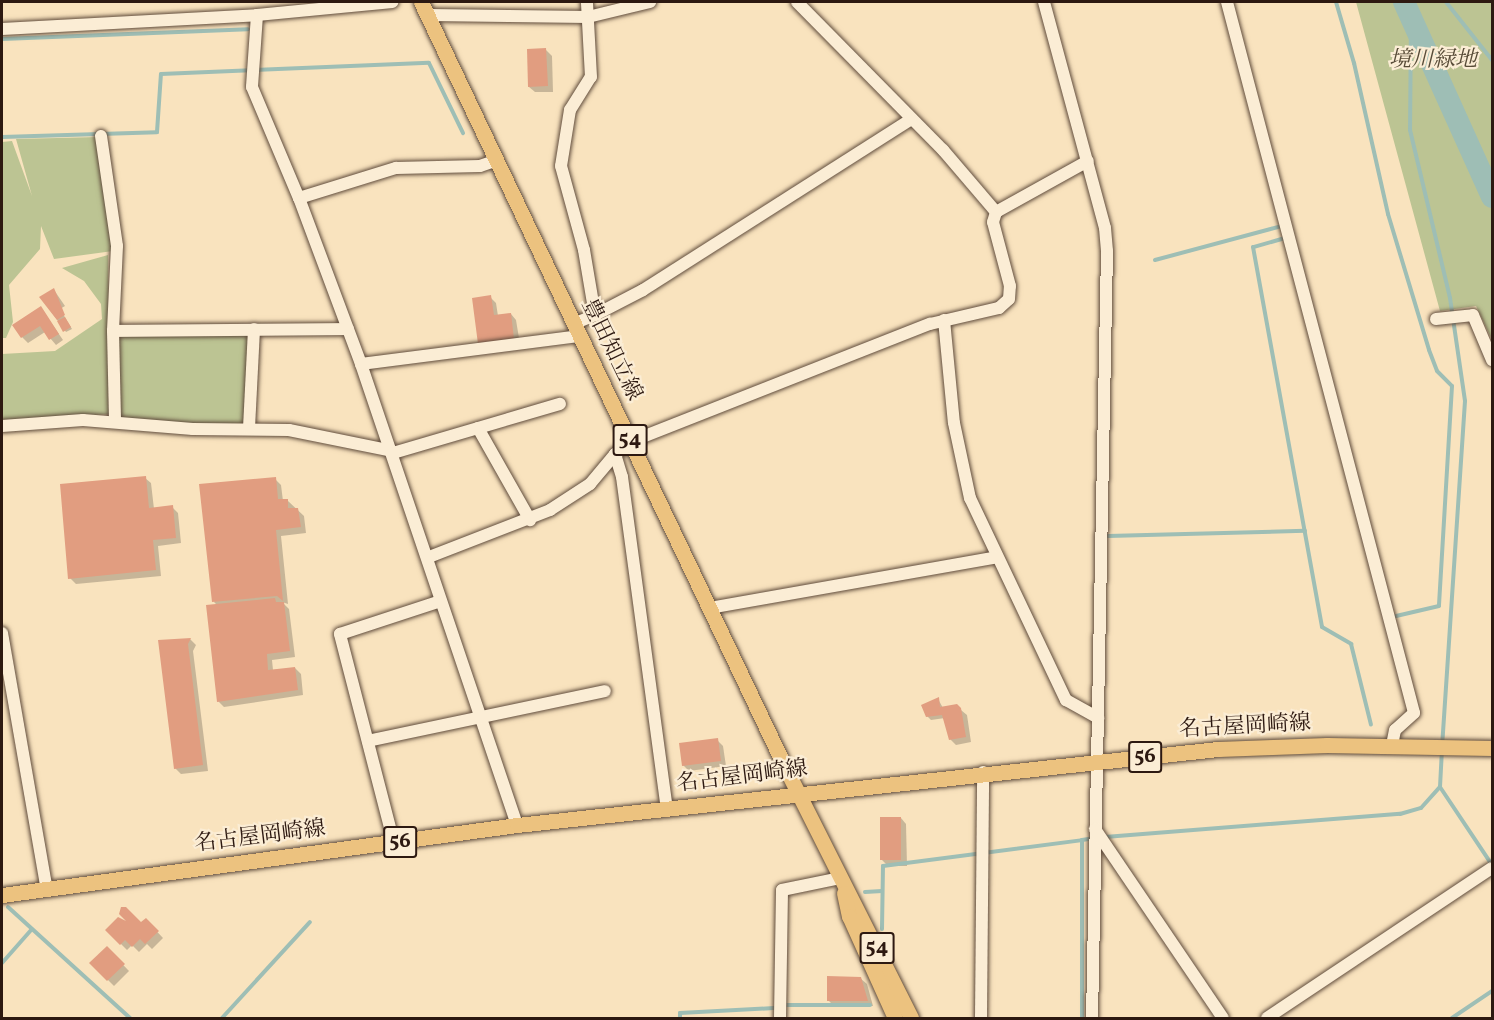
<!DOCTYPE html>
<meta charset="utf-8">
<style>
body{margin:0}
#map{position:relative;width:1494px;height:1020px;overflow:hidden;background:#f9e3be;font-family:Vollkorn,"Noto Serif JP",serif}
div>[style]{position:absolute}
.green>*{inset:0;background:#bcc493}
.shadow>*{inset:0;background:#0003}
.stream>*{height:4px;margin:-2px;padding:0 2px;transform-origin:2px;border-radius:2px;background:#9ebeb5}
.river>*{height:22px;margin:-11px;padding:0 11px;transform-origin:11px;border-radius:11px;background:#9ebeb5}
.building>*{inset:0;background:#e19d80}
.roads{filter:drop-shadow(0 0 2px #604c3c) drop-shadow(0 0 2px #604c3c)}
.minor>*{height:12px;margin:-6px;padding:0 6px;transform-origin:6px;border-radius:6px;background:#fbedd5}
.major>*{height:15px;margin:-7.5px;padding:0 7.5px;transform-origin:7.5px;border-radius:7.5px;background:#ecc27f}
span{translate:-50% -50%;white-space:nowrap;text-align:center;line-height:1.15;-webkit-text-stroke:4.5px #fbedd5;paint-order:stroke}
.shield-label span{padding:2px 4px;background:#fbedd5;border:2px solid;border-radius:4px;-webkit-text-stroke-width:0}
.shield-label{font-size:21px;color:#2d1911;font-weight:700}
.park-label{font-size:22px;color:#584c38;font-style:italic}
.street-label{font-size:22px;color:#2d1911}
.frame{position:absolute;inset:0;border:3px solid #2d1911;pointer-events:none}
</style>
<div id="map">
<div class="green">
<div style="clip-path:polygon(1356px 2px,1492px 2px,1492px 340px,1476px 306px,1440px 311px)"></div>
<div style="clip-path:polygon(99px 137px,113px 251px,54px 259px,41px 226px,40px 249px,9px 285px,13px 322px,6px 338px,2px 338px,2px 142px,12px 141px,32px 196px,16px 139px)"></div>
<div style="clip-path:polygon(108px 255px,111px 414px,2px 420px,2px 354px,55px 351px,102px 319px,101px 304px,84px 281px,62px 268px)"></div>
<div style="clip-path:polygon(251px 331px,247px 426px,119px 420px,119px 334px)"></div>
</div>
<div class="shadow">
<div style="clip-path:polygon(546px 50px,552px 56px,553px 92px,535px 92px,529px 87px)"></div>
<div style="clip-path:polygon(54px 290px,65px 306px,60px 309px,72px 329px,66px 332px,41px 298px)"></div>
<div style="clip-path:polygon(490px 297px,496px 303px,498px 316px,511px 314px,516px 320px,520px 344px,480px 343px)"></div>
<div style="clip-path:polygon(41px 308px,63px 340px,56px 345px,45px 332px,28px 343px,22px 337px)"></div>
<div style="clip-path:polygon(145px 478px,151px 483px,154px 509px,172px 507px,178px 513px,181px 543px,158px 546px,161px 576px,76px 584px,70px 578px)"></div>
<div style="clip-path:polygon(275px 479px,281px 485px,283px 501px,288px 501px,304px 516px,306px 533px,281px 536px,288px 604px,282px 602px,289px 609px,295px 657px,272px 660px,273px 670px,295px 668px,301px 674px,303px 695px,224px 707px,218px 701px,217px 605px,214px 602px)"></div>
<div style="clip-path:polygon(190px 639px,196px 645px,193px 651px,208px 771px,181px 774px,175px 768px,160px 642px)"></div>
<div style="clip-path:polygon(938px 699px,943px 708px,956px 706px,967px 715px,971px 742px,956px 745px,950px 739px,945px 718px,931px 720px,927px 716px)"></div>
<div style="clip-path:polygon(717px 740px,723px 746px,726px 766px,689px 771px,683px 765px)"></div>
<div style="clip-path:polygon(901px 818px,906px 824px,907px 866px,888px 866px,882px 860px)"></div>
<div style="clip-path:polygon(146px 920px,163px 938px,152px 949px,147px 944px,139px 952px,132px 945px,127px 950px,107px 930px,142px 924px)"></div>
<div style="clip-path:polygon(107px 948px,129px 971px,114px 986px,91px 963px)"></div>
<div style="clip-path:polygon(860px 978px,867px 984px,873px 1006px,834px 1006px,828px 1000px)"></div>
</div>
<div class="stream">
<div style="left:1336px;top:2px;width:64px;rotate:73.6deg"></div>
<div style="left:1354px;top:63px;width:155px;rotate:77.3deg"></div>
<div style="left:1388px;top:214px;width:142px;rotate:73.2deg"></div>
<div style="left:1429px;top:350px;width:22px;rotate:69deg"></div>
<div style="left:1437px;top:371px;width:21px;rotate:45deg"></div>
<div style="left:1452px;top:386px;width:220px;rotate:93.4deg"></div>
<div style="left:1439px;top:606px;width:44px;rotate:166.9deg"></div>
<div style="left:1446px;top:2px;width:74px;rotate:51.6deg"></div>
<div style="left:1411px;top:20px;width:110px;rotate:90.5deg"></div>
<div style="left:1410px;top:130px;width:173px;rotate:76.6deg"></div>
<div style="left:1450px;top:298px;width:104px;rotate:81.7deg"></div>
<div style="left:1465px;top:401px;width:344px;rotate:93.8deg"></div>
<div style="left:2px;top:39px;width:246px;rotate:-2.3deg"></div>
<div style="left:2px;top:137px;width:155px;rotate:-1.8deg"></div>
<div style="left:157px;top:132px;width:58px;rotate:-86.1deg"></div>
<div style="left:161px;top:74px;width:268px;rotate:-2.4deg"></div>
<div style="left:429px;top:63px;width:78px;rotate:64.1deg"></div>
<div style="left:1285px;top:238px;width:33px;rotate:164deg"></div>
<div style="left:1253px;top:247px;width:386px;rotate:79.7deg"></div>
<div style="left:1322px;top:627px;width:34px;rotate:30deg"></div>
<div style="left:1351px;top:644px;width:83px;rotate:76.1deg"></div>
<div style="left:1155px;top:260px;width:131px;rotate:-15deg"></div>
<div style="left:1108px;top:536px;width:197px;rotate:-1.5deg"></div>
<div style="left:1440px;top:787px;width:94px;rotate:56.3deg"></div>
<div style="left:1105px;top:837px;width:296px;rotate:-4.5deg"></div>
<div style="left:1400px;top:814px;width:22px;rotate:-16deg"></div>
<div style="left:1421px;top:808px;width:28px;rotate:-48deg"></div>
<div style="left:1440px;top:787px;width:36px;rotate:-87deg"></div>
<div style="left:865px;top:892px;width:17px;rotate:-3deg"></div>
<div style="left:8px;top:907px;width:165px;rotate:42.3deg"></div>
<div style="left:882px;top:929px;width:63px;rotate:-89.1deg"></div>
<div style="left:883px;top:866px;width:201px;rotate:-7.4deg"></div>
<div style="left:2px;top:963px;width:45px;rotate:-48.6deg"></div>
<div style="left:786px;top:1005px;width:84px"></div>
<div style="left:222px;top:1018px;width:130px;rotate:-47.5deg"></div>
<div style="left:680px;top:1018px;width:5px;rotate:-90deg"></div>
<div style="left:680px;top:1013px;width:94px;rotate:-3deg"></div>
<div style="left:1082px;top:1018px;width:178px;rotate:-90deg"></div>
<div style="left:1082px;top:840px;width:13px;rotate:-9deg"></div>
<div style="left:1452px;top:1018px;width:48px;rotate:-34deg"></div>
</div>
<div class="river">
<div style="left:1404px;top:2px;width:214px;rotate:65.7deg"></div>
</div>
<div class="building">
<div style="clip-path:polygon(546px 48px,548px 86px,528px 87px,527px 49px)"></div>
<div style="clip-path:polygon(54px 288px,65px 315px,57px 320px,39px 297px)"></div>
<div style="clip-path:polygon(491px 295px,494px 315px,511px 313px,514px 339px,478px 344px,472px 298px)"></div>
<div style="clip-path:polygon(41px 306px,59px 334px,49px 340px,40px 326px,21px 338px,12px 325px)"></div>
<div style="clip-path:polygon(65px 317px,71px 327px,63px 332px,57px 321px)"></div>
<div style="clip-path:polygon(146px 476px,149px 508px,173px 505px,176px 538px,153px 540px,156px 570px,68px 579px,60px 484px)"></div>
<div style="clip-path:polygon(276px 477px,278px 499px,288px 499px,288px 508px,298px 508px,301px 527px,276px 530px,283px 601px,277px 596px,212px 602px,199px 484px)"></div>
<div style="clip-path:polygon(275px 598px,276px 602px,284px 602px,290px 651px,267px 654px,268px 670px,295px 667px,298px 690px,217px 702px,206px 605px)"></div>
<div style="clip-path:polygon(191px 638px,188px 644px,203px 765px,174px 769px,158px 640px)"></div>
<div style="clip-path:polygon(939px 697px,940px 707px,957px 704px,961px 708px,966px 737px,949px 740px,942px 715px,926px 717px,921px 705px)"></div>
<div style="clip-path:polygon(718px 738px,721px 761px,682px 766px,679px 743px)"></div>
<div style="clip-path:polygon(880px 817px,901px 817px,901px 860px,880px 860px)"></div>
<div style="clip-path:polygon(121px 907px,126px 907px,141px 922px,146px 918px,159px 931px,145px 944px,140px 939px,132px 947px,125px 940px,120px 945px,105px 930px,118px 917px,126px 921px,119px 914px)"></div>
<div style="clip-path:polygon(107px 946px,125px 964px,107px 981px,89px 963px)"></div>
<div style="clip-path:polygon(827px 976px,861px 977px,868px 1001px,827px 1001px)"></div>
</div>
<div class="roads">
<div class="minor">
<div style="left:797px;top:2px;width:208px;rotate:45.4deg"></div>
<div style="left:943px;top:150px;width:82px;rotate:49.5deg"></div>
<div style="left:1044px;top:2px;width:234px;rotate:74.9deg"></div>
<div style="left:1105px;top:228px;width:23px;rotate:85deg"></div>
<div style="left:1107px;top:251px;width:767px;rotate:91.12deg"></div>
<div style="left:1227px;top:2px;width:735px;rotate:75.26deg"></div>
<div style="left:1414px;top:713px;width:25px;rotate:138deg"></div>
<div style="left:1395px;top:730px;width:16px;rotate:101deg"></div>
<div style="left:257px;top:15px;width:72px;rotate:94deg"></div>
<div style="left:252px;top:87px;width:121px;rotate:67.1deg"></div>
<div style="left:299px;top:198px;width:177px;rotate:69.5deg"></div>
<div style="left:361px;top:364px;width:487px;rotate:71.3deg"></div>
<div style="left:429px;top:15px;width:159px;rotate:0.7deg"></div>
<div style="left:588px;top:17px;width:64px;rotate:-13.6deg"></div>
<div style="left:2px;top:29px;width:255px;rotate:-3.1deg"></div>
<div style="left:257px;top:15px;width:136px;rotate:-5.5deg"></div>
<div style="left:101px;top:136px;width:111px;rotate:81.7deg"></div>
<div style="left:117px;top:246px;width:85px;rotate:92.7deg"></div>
<div style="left:113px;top:331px;width:235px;rotate:-0.5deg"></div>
<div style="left:299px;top:198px;width:102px;rotate:-17.2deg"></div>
<div style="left:396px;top:168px;width:84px;rotate:-1.4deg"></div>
<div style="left:480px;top:166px;width:18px;rotate:-19deg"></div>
<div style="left:996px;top:212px;width:105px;rotate:-29deg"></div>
<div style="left:595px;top:315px;width:54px;rotate:-27.5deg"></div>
<div style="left:643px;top:290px;width:317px;rotate:-32.5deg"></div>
<div style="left:1436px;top:319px;width:37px;rotate:-6deg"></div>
<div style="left:1473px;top:315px;width:49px;rotate:67.1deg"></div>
<div style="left:944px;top:320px;width:103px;rotate:84.5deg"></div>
<div style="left:954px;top:423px;width:77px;rotate:78deg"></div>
<div style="left:970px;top:498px;width:224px;rotate:64.6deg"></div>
<div style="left:1066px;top:700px;width:37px;rotate:29deg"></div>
<div style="left:573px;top:324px;width:24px;rotate:-22deg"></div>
<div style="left:595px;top:315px;width:66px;rotate:-99.6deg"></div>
<div style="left:584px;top:250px;width:87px;rotate:-105.3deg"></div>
<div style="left:561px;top:166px;width:57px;rotate:-80.9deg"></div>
<div style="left:570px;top:110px;width:39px;rotate:-58deg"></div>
<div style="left:591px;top:77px;width:75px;rotate:-93.1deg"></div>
<div style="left:113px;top:331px;width:91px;rotate:88.7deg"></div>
<div style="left:361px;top:364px;width:221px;rotate:-7.3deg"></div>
<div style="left:2px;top:426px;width:81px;rotate:-4.2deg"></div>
<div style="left:83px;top:420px;width:110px;rotate:4.7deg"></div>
<div style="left:193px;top:429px;width:96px;rotate:0.6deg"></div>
<div style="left:289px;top:430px;width:105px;rotate:11.5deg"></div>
<div style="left:249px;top:428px;width:99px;rotate:-87.1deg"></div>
<div style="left:478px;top:428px;width:106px;rotate:60.5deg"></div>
<div style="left:393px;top:453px;width:174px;rotate:-16.4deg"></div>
<div style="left:615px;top:454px;width:24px;rotate:73deg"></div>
<div style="left:622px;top:477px;width:336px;rotate:82.3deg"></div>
<div style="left:429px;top:557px;width:130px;rotate:-21.2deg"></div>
<div style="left:550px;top:510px;width:48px;rotate:-33deg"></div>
<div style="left:590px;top:484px;width:39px;rotate:-50deg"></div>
<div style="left:615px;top:454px;width:30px;rotate:-33deg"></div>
<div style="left:640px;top:438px;width:312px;rotate:-21.5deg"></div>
<div style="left:930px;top:324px;width:71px;rotate:-13.1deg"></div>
<div style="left:999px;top:308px;width:13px;rotate:-42deg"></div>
<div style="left:1009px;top:299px;width:13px;rotate:-86deg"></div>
<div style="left:1010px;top:286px;width:66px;rotate:-104.9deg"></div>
<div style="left:993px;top:222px;width:10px;rotate:-73deg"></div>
<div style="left:709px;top:608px;width:292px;rotate:-10deg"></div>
<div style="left:2px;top:633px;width:257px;rotate:80.1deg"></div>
<div style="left:368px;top:741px;width:242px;rotate:-11.9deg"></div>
<div style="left:1095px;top:829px;width:228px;rotate:55.9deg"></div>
<div style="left:394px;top:843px;width:216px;rotate:-104.5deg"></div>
<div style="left:340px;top:634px;width:106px;rotate:-18.1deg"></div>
<div style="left:780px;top:1018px;width:128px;rotate:-89.1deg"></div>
<div style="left:782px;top:890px;width:59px;rotate:-11.7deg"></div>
<div style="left:981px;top:1018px;width:246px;rotate:-89.5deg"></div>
<div style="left:1267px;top:1018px;width:270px;rotate:-33.7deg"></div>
</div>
<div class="major">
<div style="left:421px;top:2px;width:845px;rotate:64.56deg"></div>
<div style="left:784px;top:765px;width:283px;rotate:63.3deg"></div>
<div style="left:844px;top:893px;width:24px;rotate:78deg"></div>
<div style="left:849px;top:916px;width:112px;rotate:65.7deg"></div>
<div style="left:2px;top:895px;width:520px;rotate:-7.74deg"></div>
<div style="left:517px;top:825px;width:705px;rotate:-6.19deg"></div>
<div style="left:1218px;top:749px;width:109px;rotate:-2.1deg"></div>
<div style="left:1327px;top:745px;width:165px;rotate:1deg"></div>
</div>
</div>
<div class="shield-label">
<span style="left:630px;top:440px">54</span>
<span style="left:1145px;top:757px">56</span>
<span style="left:400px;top:842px">56</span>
<span style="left:877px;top:948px">54</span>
</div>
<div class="park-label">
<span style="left:1433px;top:61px">境川緑地</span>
</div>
<div class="street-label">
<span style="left:611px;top:350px;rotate:64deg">豊田知立線</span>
<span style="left:1245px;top:727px;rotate:-3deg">名古屋岡崎線</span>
<span style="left:742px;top:777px;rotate:-7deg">名古屋岡崎線</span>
<span style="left:260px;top:837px;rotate:-7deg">名古屋岡崎線</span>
</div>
<div class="frame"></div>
</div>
